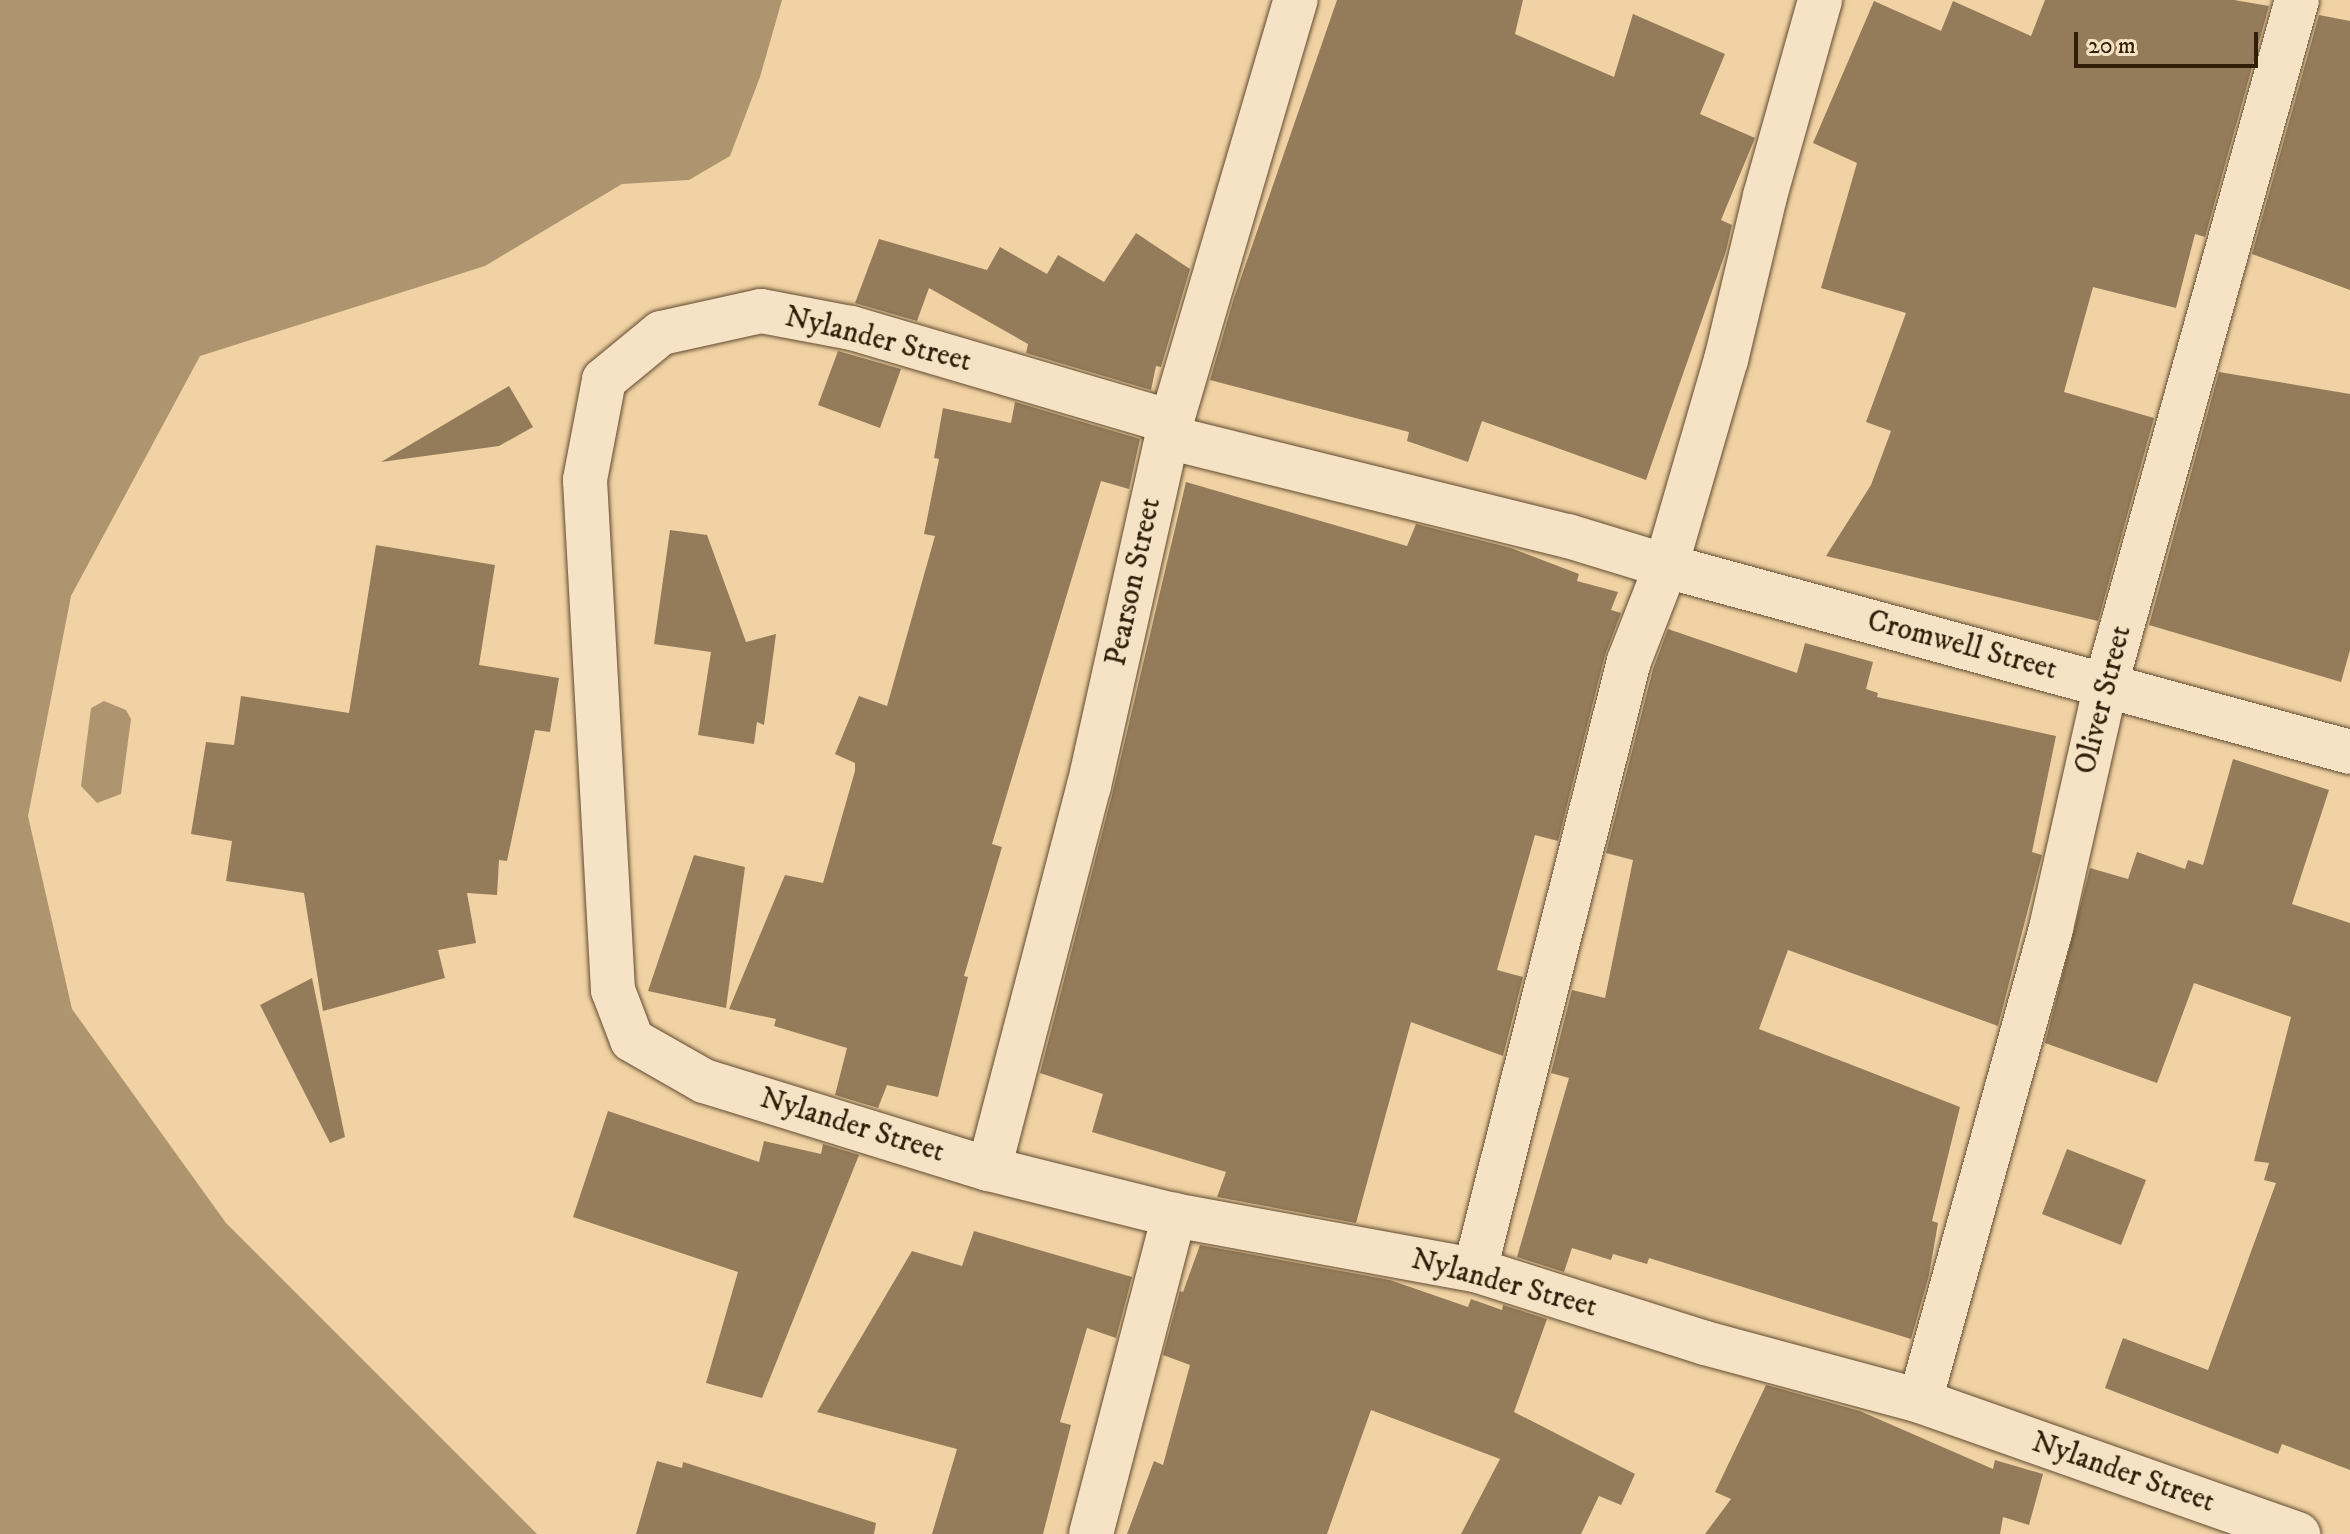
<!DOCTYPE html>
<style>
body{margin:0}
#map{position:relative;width:2350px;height:1534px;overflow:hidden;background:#f1d2a4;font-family:"IM FELL DW Pica",serif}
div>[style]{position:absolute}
.water>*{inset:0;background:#af956f}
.building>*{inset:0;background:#947c5a}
.roads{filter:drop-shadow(0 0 2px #604b30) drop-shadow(0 0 2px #604b30)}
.minor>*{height:44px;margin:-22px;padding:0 22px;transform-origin:22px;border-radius:22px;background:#f6e2c4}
span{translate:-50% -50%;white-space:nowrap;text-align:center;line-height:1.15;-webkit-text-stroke:6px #f6e2c4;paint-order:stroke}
.street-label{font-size:30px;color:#301e09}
.scale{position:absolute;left:2074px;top:32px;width:184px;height:36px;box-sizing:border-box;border:4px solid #301e09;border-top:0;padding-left:10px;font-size:24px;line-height:28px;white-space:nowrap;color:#301e09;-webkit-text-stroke:6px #f6e2c4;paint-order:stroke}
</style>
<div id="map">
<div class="water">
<div style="clip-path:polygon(0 0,782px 0,760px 77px,730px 156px,689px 180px,622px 184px,485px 266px,200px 356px,71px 596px,28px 816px,72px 1009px,226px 1223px,537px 1534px,0 1534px)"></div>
<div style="clip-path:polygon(104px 701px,126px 710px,131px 719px,121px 794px,97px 803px,81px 786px,91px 708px)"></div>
</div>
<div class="building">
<div style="clip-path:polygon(1337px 0,1523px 0,1515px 34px,1614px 77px,1633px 14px,1725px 54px,1700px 114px,1755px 138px,1721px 220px,1732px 225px,1726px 251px,1646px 480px,1482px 421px,1468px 462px,1407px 441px,1409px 432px,1210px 380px,1234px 298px)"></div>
<div style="clip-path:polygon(2045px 0,2234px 0,2269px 6px,2205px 237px,2195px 234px,2176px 308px,2093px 287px,2064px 392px,2154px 418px,2098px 621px,1826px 556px,1871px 485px,1891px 431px,1866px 422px,1906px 313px,1821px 288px,1857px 163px,1813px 143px,1874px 1px,1941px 31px,1953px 1px,2031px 36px)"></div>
<div style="clip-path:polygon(2319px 15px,2350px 21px,2350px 290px,2252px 254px)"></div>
<div style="clip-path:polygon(1136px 233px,1190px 269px,1161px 367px,1156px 366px,1151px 390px,1026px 353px,1028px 344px,929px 288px,917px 321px,855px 303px,879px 239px,987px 270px,1000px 247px,1047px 274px,1058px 255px,1104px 282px)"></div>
<div style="clip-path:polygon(838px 351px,901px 369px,880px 428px,818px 405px)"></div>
<div style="clip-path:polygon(2219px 372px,2350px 394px,2350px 650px,2341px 682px,2149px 625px)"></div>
<div style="clip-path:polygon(509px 386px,533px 427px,499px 446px,381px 462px)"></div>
<div style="clip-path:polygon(1015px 402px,1140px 439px,1129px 489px,1101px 481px,992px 844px,1002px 847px,964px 976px,968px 977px,938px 1097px,887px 1085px,878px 1108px,835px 1095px,847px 1048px,774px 1026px,776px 1019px,729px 1009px,785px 875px,823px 883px,855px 771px,855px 763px,835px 754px,859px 696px,887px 706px,935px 536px,924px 534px,939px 459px,934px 458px,943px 408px,1011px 423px)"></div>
<div style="clip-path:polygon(1186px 482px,1407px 546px,1416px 524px,1511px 548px,1579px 574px,1577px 581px,1618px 592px,1611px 610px,1621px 613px,1605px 655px,1558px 841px,1535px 835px,1497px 970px,1523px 977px,1503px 1056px,1411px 1022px,1356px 1223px,1217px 1197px,1226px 1172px,1092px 1132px,1103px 1094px,1040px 1073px,1113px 791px)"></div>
<div style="clip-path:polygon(670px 530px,707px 535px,746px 642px,776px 634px,764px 725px,757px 722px,754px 744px,698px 735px,711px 652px,654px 644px)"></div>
<div style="clip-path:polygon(376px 545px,495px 565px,479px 665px,559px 678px,550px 732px,535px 730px,507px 861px,499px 860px,497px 895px,467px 893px,476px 943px,438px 950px,445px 978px,323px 1011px,304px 893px,226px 881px,232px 841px,191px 834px,206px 742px,234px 745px,241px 696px,349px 713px)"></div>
<div style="clip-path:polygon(1668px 629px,1797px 673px,1805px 643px,1873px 662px,1866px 689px,1878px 693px,1877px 697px,2056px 736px,2032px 852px,2042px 855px,1998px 1026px,1788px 950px,1759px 1029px,1960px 1107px,1932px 1221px,1938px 1223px,1929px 1275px,1911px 1339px,1649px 1258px,1647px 1264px,1613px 1254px,1611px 1260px,1572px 1248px,1564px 1272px,1517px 1257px,1569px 1078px,1551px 1073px,1572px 990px,1605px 998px,1633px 860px,1606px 853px,1653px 669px)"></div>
<div style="clip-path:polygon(2233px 759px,2329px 790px,2292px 904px,2350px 923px,2350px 1470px,2282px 1444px,2278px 1454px,2105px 1388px,2123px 1338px,2208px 1370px,2276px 1183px,2264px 1180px,2269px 1163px,2254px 1161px,2291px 1017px,2194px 983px,2157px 1083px,2045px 1043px,2090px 868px,2128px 879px,2137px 852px,2185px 869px,2188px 860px,2203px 865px)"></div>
<div style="clip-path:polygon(694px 855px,745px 867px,726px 1008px,648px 991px)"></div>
<div style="clip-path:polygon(312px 978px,345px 1137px,330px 1143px,260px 1005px)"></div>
<div style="clip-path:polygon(608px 1111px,759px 1162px,764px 1141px,821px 1154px,823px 1144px,859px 1155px,762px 1398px,706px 1383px,738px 1272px,573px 1217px)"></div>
<div style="clip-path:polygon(2067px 1149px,2146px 1180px,2121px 1245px,2042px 1214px)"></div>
<div style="clip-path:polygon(974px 1231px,1132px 1277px,1116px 1338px,1087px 1328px,1060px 1422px,1071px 1425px,1043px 1534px,932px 1534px,957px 1449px,817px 1412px,912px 1251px,962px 1266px)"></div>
<div style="clip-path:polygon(1200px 1245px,1390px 1280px,1468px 1307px,1471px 1299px,1502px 1310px,1503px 1305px,1547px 1319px,1514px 1412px,1635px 1474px,1621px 1505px,1599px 1496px,1581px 1534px,1461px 1534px,1500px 1459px,1371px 1410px,1327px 1534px,1127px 1534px,1154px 1461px,1163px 1465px,1190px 1365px,1163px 1355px,1180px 1291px,1183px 1292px)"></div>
<div style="clip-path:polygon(1766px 1385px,1860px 1411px,1993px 1469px,1995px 1460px,2043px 1474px,2029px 1525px,2003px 1517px,2000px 1534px,1705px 1534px,1731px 1499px,1715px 1492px)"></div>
<div style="clip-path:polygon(657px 1461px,682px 1468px,683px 1462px,876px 1523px,874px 1534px,636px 1534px)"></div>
</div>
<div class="roads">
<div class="minor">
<div style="left:1171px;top:422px;width:334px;rotate:-163.6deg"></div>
<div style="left:851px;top:328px;width:92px;rotate:-169.3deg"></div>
<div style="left:761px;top:311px;width:102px;rotate:167.6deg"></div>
<div style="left:661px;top:333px;width:74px;rotate:140.5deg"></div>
<div style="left:604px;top:380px;width:102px;rotate:100.8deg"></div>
<div style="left:585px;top:480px;width:511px;rotate:86.86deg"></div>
<div style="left:613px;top:990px;width:53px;rotate:69.2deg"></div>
<div style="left:632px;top:1040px;width:83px;rotate:29.7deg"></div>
<div style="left:704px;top:1081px;width:298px;rotate:17.2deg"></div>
<div style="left:989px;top:1169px;width:191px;rotate:14deg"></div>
<div style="left:1174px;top:1215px;width:306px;rotate:10.4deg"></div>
<div style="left:1475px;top:1270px;width:241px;rotate:17.6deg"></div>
<div style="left:1705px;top:1343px;width:223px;rotate:15.1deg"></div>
<div style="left:1920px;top:1401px;width:401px;rotate:19.4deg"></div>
<div style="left:1167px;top:437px;width:413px;rotate:13.9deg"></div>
<div style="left:1568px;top:536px;width:102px;rotate:17deg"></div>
<div style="left:1666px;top:566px;width:709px;rotate:15.21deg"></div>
<div style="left:989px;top:1169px;width:396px;rotate:-75.4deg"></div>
<div style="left:1089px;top:786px;width:358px;rotate:-77.4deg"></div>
<div style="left:1167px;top:437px;width:456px;rotate:-73.6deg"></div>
<div style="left:1475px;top:1270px;width:628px;rotate:-75.81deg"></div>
<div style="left:1629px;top:661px;width:102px;rotate:-68.7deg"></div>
<div style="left:1666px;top:566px;width:215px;rotate:-73.8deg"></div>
<div style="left:1726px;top:360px;width:169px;rotate:-76.6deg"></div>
<div style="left:1765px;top:196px;width:204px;rotate:-74.3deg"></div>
<div style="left:1920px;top:1401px;width:491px;rotate:-74.5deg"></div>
<div style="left:2051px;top:928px;width:250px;rotate:-77.3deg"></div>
<div style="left:2106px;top:684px;width:710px;rotate:-74.4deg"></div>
<div style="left:1091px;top:1534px;width:330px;rotate:-75.4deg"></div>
</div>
</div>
<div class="street-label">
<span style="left:878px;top:340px;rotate:14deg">Nylander Street</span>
<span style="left:1134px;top:582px;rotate:-78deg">Pearson Street</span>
<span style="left:1962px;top:646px;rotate:15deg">Cromwell Street</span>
<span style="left:2104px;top:700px;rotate:-76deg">Oliver Street</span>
<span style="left:852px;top:1126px;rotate:17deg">Nylander Street</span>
<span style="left:1504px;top:1284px;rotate:15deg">Nylander Street</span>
<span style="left:2123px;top:1473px;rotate:19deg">Nylander Street</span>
</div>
<div class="scale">20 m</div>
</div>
